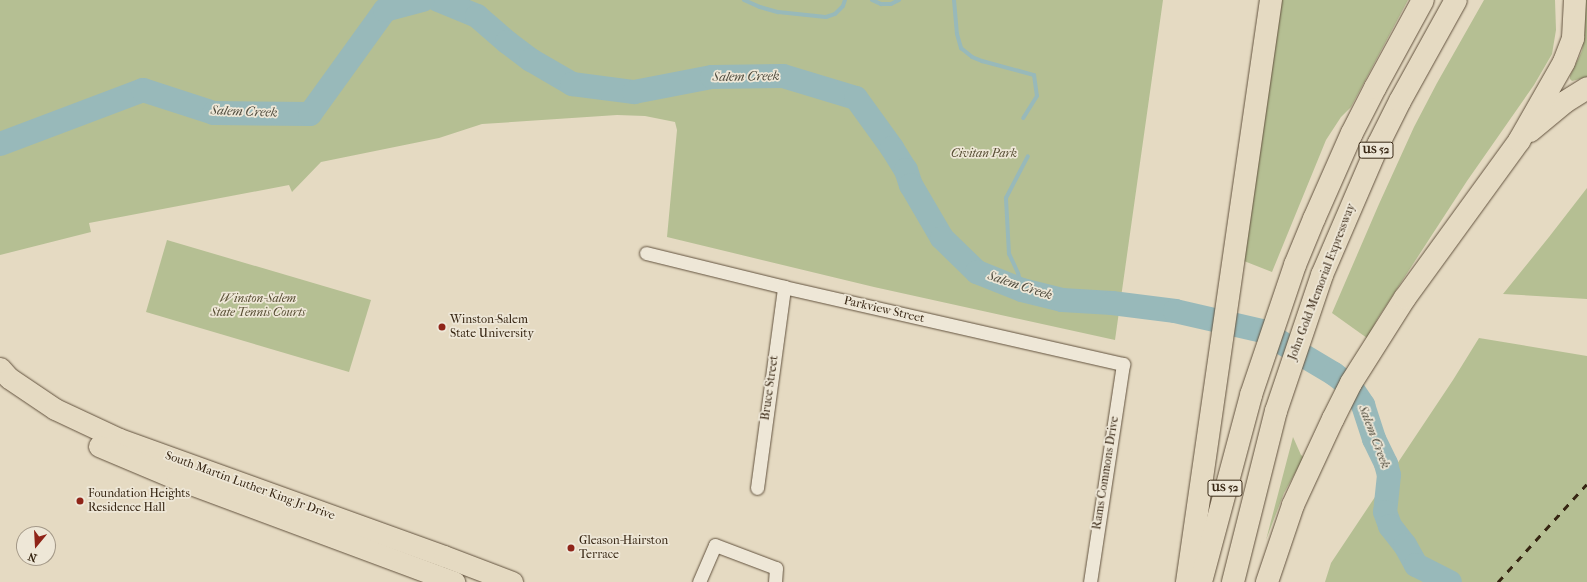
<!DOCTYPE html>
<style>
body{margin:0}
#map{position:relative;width:1587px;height:582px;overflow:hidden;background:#e5dac2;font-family:"IM FELL French Canon",serif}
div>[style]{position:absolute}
.green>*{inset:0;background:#b5bf93}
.stream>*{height:4px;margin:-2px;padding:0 2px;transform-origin:2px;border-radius:2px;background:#98b9ba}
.river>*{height:24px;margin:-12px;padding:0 12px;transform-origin:12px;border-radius:12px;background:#98b9ba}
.roads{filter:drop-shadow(0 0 1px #62523e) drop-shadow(0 0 1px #62523e)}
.minor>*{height:13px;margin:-6.5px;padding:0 6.5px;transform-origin:6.5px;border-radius:6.5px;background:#eee7d7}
.primary>*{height:21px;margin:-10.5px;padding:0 10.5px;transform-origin:10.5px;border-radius:10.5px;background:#e5dac2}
.motorway>*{height:22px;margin:-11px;padding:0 11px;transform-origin:11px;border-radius:11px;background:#e5dac2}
.rail>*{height:3px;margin-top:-1.5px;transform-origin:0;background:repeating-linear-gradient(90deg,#362512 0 7px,transparent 0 14px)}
.dots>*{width:11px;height:11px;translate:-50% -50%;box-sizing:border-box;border:2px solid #eee7d7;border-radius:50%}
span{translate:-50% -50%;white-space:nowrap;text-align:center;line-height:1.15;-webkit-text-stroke:3.5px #eee7d7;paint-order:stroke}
.shield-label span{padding:1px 3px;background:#eee7d7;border:1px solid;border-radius:3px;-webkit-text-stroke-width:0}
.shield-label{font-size:11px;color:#362512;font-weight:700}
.park-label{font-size:12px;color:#564c32;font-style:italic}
.street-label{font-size:12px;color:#362512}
.poi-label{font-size:12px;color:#362512}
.left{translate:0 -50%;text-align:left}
.water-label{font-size:13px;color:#4e4a3c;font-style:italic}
.north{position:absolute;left:16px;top:526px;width:40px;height:40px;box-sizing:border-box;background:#eee7d7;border:1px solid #a49988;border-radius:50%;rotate:198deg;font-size:11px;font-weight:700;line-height:16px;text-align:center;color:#362512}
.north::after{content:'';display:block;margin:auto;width:14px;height:18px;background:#8f2418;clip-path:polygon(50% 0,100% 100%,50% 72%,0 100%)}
</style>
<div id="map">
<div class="green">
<div style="clip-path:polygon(0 0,1163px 0,1115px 340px,874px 287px,667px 237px,677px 130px,675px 122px,645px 116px,617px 115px,482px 124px,439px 138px,321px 162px,292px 192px,289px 185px,89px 223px,91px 232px,0 255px)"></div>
<div style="clip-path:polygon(1282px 0,1408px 0,1351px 107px,1341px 117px,1326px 140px,1272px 272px,1244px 261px)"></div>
<div style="clip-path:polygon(1484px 0,1555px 0,1556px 30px,1552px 54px,1534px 85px,1467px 181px,1378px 318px,1367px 338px,1332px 313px,1379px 204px,1414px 127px,1437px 83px)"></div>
<div style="clip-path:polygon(1585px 0,1587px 0,1587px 77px,1572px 81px,1570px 79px,1570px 76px,1582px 51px,1584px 37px)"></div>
<div style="clip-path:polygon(1587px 188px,1587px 299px,1503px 294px,1549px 237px)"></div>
<div style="clip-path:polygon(167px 240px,371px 300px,349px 372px,146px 312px)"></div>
<div style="clip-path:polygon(1479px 338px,1587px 356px,1587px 582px,1325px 582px,1331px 563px,1453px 380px)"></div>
<div style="clip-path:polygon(1293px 437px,1301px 455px,1304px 457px,1284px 493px,1266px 540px)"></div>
</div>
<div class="stream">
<div style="left:744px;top:0;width:17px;rotate:24deg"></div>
<div style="left:760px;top:7px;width:19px;rotate:16deg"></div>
<div style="left:778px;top:12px;width:48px;rotate:5.9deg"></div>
<div style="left:826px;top:17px;width:9px;rotate:-18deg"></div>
<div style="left:835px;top:14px;width:11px;rotate:-45deg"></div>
<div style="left:843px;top:6px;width:6px;rotate:-72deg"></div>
<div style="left:872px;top:0;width:10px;rotate:24deg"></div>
<div style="left:881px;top:4px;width:10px"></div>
<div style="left:891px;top:4px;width:9px;rotate:-27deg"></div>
<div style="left:954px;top:0;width:34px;rotate:85deg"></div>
<div style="left:957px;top:34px;width:15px;rotate:74deg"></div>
<div style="left:961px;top:48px;width:14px;rotate:39deg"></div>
<div style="left:972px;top:57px;width:11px;rotate:22deg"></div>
<div style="left:982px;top:61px;width:54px;rotate:15.1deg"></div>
<div style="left:1034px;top:75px;width:21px;rotate:82deg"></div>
<div style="left:1037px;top:96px;width:26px;rotate:122deg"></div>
<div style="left:1022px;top:290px;width:17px;rotate:-103deg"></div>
<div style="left:1018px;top:273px;width:21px;rotate:-115deg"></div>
<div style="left:1009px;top:254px;width:56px;rotate:-93.1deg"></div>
<div style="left:1006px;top:198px;width:47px;rotate:-62.4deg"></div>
</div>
<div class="river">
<div style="left:438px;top:0;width:42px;rotate:22.3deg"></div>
<div style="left:477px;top:16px;width:40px;rotate:41deg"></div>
<div style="left:507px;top:42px;width:30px;rotate:37deg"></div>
<div style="left:531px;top:60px;width:48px;rotate:30.3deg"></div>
<div style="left:572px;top:84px;width:63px;rotate:7.4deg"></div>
<div style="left:634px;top:92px;width:79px;rotate:-10.9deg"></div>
<div style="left:712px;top:77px;width:71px;rotate:-0.8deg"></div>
<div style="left:783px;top:76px;width:76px;rotate:16.8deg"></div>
<div style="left:856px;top:98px;width:62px;rotate:54.2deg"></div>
<div style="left:892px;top:148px;width:26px;rotate:58deg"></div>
<div style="left:906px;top:170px;width:16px;rotate:72deg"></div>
<div style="left:911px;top:185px;width:61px;rotate:59.7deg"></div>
<div style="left:942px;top:238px;width:49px;rotate:44.2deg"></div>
<div style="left:977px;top:272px;width:48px;rotate:21.8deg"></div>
<div style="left:1022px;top:290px;width:41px;rotate:14deg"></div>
<div style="left:1062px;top:300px;width:50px;rotate:3.4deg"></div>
<div style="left:1112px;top:303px;width:64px;rotate:7.2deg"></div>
<div style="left:1175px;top:311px;width:89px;rotate:12.9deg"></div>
<div style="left:1262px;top:331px;width:84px;rotate:30.8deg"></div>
<div style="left:1334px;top:374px;width:21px;rotate:37deg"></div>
<div style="left:1351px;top:387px;width:22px;rotate:56deg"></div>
<div style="left:1363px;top:405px;width:36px;rotate:72deg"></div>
<div style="left:1374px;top:439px;width:28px;rotate:64deg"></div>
<div style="left:1386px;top:464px;width:11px;rotate:75deg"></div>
<div style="left:1389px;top:475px;width:37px;rotate:96deg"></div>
<div style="left:1385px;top:512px;width:15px;rotate:70deg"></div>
<div style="left:1390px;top:526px;width:24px;rotate:52deg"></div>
<div style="left:1405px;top:545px;width:23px;rotate:61deg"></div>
<div style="left:1416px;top:565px;width:38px;rotate:27deg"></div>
<div style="left:0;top:144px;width:153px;rotate:-20.7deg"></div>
<div style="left:143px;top:90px;width:75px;rotate:17.9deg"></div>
<div style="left:214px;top:113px;width:96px;rotate:0.6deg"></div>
<div style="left:310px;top:114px;width:128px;rotate:-54.2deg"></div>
<div style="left:385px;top:10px;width:39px;rotate:-15deg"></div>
</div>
<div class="roads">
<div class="minor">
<div style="left:646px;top:253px;width:142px;rotate:13.8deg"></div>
<div style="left:784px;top:287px;width:348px;rotate:12.8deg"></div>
<div style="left:1123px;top:364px;width:220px;rotate:98.6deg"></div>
<div style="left:757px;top:488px;width:203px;rotate:-82.3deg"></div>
<div style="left:699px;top:582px;width:40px;rotate:-66.6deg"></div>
<div style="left:715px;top:545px;width:65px;rotate:20.7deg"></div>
<div style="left:776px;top:568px;width:14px;rotate:94deg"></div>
</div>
<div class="primary">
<div style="left:0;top:368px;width:13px;rotate:48deg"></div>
<div style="left:9px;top:378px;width:55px;rotate:34deg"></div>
<div style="left:55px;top:409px;width:71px;rotate:25.1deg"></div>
<div style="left:119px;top:439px;width:345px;rotate:19.8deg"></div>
<div style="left:444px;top:556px;width:73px;rotate:20.9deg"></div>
<div style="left:99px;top:446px;width:85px;rotate:22.9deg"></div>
<div style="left:177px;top:479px;width:296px;rotate:20.4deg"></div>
</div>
<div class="motorway">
<div style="left:1530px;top:131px;width:45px;rotate:-39.6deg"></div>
<div style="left:1565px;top:102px;width:26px;rotate:-32deg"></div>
<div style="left:1187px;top:582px;width:588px;rotate:-81.79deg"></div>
<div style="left:1201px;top:582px;width:194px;rotate:-75deg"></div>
<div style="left:1251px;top:395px;width:137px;rotate:-71.3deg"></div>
<div style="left:1295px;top:265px;width:50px;rotate:-67.6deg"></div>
<div style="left:1314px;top:219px;width:94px;rotate:-66.2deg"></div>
<div style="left:1352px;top:133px;width:51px;rotate:-62.9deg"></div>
<div style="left:1375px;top:88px;width:100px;rotate:-61.4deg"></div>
<div style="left:1233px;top:582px;width:176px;rotate:-75.9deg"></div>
<div style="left:1276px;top:411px;width:144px;rotate:-71.3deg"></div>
<div style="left:1322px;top:275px;width:142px;rotate:-66.7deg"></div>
<div style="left:1378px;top:145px;width:49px;rotate:-63.4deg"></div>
<div style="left:1400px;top:101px;width:115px;rotate:-61deg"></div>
<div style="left:1267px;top:582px;width:81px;rotate:-71.3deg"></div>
<div style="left:1293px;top:505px;width:95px;rotate:-65.1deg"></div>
<div style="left:1333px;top:419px;width:40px;rotate:-63.4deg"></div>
<div style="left:1351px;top:383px;width:101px;rotate:-57.6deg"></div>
<div style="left:1405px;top:298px;width:194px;rotate:-54deg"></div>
<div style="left:1519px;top:141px;width:91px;rotate:-60.3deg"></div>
<div style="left:1564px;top:62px;width:26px;rotate:-69deg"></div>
<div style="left:1573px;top:38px;width:38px;rotate:-87deg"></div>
</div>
</div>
<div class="rail">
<div style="left:1498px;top:582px;width:132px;rotate:-47.8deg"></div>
</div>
<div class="dots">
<div style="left:442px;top:327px;background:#8f2418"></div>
<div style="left:80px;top:501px;background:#8f2418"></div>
<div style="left:571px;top:548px;background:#8f2418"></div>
</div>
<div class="shield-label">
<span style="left:1376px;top:150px">US 52</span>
<span style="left:1225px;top:488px">US 52</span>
</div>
<div class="park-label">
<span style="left:984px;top:154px">Civitan Park</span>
<span style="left:258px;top:306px">Winston-Salem<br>State Tennis Courts</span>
</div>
<div class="street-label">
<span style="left:1322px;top:282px;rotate:-69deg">John Gold Memorial Expressway</span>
<span style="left:884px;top:310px;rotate:13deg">Parkview Street</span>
<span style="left:770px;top:388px;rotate:-82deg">Bruce Street</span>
<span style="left:1106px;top:473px;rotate:-81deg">Rams Commons Drive</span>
<span style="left:250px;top:486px;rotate:20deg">South Martin Luther King Jr Drive</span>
</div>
<div class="poi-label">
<span class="left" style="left:450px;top:327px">Winston-Salem<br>State University</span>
<span class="left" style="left:88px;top:501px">Foundation Heights<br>Residence Hall</span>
<span class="left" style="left:579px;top:548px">Gleason-Hairston<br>Terrace</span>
</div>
<div class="water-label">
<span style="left:746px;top:77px;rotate:-1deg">Salem Creek</span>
<span style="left:244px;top:112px;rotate:2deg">Salem Creek</span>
<span style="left:1020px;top:286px;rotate:18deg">Salem Creek</span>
<span style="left:1374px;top:437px;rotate:69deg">Salem Creek</span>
</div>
<div class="north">N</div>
</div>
